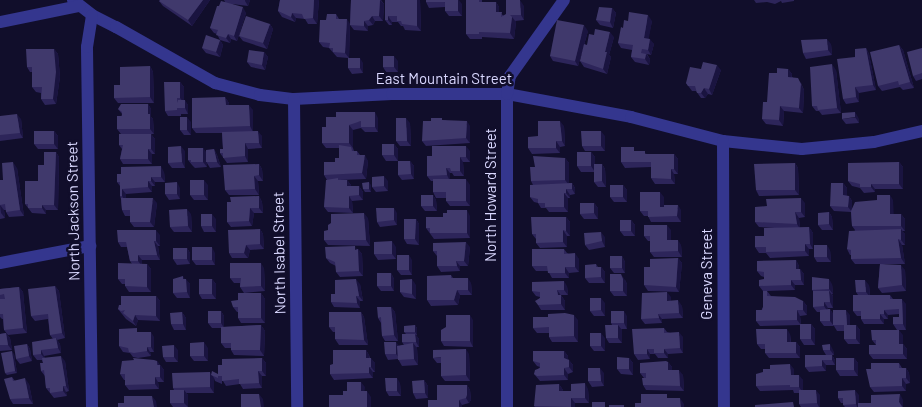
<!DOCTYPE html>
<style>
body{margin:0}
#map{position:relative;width:922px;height:407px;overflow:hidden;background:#110e2b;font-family:Barlow,sans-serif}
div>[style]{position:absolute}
.minor>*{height:12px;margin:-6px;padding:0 6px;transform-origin:6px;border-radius:6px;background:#34368e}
.wall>*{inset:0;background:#2d255a}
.shaded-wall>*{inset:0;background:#1a1440}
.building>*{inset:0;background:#40396c}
span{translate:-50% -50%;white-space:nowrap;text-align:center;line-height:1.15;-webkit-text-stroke:5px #110e2b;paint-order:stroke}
.street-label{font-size:15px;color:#dad8ff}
</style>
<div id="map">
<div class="minor">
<div style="left:73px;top:0;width:24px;rotate:38deg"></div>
<div style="left:92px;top:15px;width:27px;rotate:27deg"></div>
<div style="left:116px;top:27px;width:114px;rotate:29.5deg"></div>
<div style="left:215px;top:83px;width:47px;rotate:14.9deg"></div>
<div style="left:260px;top:95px;width:34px;rotate:7deg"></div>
<div style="left:294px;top:99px;width:98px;rotate:-2.9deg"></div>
<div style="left:392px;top:94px;width:115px"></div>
<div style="left:507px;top:94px;width:126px;rotate:10.5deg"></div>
<div style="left:631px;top:117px;width:95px;rotate:14.6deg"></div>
<div style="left:723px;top:141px;width:79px;rotate:5.8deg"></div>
<div style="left:802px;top:149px;width:72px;rotate:-5.6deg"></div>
<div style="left:874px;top:142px;width:49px;rotate:-12.9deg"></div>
<div style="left:0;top:22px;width:81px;rotate:-11.4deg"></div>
<div style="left:294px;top:99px;width:308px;rotate:89.4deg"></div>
<div style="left:723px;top:141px;width:266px;rotate:89.8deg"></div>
<div style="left:0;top:263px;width:92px;rotate:-10.7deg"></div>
<div style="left:92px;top:407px;width:360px;rotate:-90.8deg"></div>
<div style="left:87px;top:47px;width:32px;rotate:-81deg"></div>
<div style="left:507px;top:407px;width:313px;rotate:-90deg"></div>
<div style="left:507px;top:94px;width:18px;rotate:-81deg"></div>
<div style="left:510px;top:76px;width:93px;rotate:-54.6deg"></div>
</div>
<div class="wall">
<div style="clip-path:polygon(210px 0,192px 26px,163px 6px,159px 1px)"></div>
<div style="clip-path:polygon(224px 0,250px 0,248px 6px,232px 4px,246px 13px,237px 41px,231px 39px,230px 43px,220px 40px,223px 45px,220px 57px,206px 53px,202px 48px,220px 40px,217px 34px,214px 33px,210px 28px,219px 6px,225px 2px)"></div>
<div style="clip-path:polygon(280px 0,319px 0,317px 24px,308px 24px,305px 19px,296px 18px,295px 22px,282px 17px,278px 11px)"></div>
<div style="clip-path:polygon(351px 0,381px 0,384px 4px,383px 21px,375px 21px,373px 25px,368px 26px,368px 31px,354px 30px,350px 25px)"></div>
<div style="clip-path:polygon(385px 0,420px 0,421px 31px,405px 30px,403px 26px,401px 26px,398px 22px,392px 22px,392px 25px,389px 25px,385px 20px)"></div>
<div style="clip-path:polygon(426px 0,462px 4px,462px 16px,449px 16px,445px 11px,445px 7px,429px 8px,426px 2px)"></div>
<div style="clip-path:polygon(466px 0,482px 0,482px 2px,496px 2px,499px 7px,499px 12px,504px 16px,524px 6px,524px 20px,515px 21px,516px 22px,514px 39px,482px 37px,482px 39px,470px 39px,466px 34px)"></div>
<div style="clip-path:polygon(754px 0,794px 0,794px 1px,782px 3px,781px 1px,775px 4px,767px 2px,756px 3px)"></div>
<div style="clip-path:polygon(612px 8px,616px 13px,613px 28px,600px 25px,596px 20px)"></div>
<div style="clip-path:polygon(336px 14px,339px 19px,350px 24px,349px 58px,363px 63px,363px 73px,352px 74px,348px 68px,348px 58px,337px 57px,329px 48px,323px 47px,319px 42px,326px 20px)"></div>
<div style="clip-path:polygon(628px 21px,652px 21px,648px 39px,654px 44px,651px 55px,647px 54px,650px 59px,649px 65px,635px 62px,631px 57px,632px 50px,621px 48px,618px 43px,623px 28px)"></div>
<div style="clip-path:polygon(270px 24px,273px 29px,267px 49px,243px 41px,239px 36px)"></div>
<div style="clip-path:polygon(588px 31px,578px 66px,553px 61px,550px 56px)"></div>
<div style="clip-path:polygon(594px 35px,614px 37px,609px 55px,611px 57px,607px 74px,584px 67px,580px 61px,587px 45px)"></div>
<div style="clip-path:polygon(831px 44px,832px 55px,806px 59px,803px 53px)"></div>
<div style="clip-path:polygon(899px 45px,903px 50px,914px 88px,903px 90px,900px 87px,882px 91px,878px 86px)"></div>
<div style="clip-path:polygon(866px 48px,869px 54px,876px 90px,859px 93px,859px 102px,846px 104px,843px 99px)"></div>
<div style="clip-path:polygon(922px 48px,922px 79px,916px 81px,913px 76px)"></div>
<div style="clip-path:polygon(54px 49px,58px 54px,60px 77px,56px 104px,45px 105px,41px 99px,41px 93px,36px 92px,32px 87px,32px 72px,30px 72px,27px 67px)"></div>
<div style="clip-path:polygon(264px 52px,268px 57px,265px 70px,251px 67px,247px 62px)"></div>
<div style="clip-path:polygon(398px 61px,398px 72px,386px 72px,383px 67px)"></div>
<div style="clip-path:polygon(150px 66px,153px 72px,154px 103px,118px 103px,114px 98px,120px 85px)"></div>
<div style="clip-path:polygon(701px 69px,721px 70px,712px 95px,708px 94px,705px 98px,701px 98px,696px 91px,692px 91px,686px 83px)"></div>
<div style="clip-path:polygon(788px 69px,792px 74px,792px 77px,801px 83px,804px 90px,803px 113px,784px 111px,783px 126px,766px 124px,762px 119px,767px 102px,777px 73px)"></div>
<div style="clip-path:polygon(836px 70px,841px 113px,822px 115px,819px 111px,816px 111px,812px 106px)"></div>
<div style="clip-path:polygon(180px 82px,184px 87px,184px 100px,188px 105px,188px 114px,181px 114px,181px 116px,168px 116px,165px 111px)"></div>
<div style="clip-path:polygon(225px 97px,229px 103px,229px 105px,253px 110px,253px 131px,262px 136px,262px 148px,248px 149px,248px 162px,227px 163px,220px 153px,223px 149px,222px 133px,196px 133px,192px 128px)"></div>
<div style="clip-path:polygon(148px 104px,151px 109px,151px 117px,153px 119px,154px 134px,151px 134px,155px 139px,155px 154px,152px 154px,152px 164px,123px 164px,120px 159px,122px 149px,119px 145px,121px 134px,117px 129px,122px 114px,118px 109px)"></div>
<div style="clip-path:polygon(0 116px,21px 119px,23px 138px,0 141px)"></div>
<div style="clip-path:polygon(858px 117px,859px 123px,846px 124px,842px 119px)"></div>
<div style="clip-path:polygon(378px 118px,378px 132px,365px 132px,361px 128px,353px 130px,353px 148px,354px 151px,357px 151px,360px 155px,368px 161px,366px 179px,340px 180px,347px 180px,351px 185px,351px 186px,359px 186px,363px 192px,363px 200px,352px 201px,353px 213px,328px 212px,324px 207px,327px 180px,324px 175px,335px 162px,339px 158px,339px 148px,326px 148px,322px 143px,326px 127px)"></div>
<div style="clip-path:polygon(443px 120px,470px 126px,470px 143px,426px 146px,422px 141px,431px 121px)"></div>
<div style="clip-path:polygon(191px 122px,191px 135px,184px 135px,180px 130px)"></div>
<div style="clip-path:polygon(410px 123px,411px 146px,400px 146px,396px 141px)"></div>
<div style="clip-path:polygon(564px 126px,565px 146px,560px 147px,560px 153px,532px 154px,528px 148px,538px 136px)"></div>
<div style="clip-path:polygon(54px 131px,58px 136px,58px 149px,38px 149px,34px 144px)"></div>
<div style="clip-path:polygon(605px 136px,605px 151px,585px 151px,582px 146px)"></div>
<div style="clip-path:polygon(394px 144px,398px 149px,398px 161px,386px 161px,382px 155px)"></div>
<div style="clip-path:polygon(203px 148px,206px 153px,214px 149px,217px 155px,221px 167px,210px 168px,207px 163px,207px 167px,195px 168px,192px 165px,188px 160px)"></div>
<div style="clip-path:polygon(185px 151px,185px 168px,172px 168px,168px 163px)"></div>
<div style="clip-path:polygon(470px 151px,470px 162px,463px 162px,464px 176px,454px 176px,452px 173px,450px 173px,450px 179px,470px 185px,470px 206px,450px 206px,446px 201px,446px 198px,436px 198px,433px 192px,433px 181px,431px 181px,427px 176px,432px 156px)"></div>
<div style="clip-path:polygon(637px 151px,647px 154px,674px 154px,678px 159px,678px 174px,674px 174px,675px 184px,655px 184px,651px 178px,651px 167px,625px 168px,621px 162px)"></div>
<div style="clip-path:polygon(56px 152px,59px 157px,58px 210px,46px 210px,46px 214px,32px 213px,25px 204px,38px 181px,44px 165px)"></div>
<div style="clip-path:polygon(591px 152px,595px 157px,595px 164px,602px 164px,605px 169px,606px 187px,598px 187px,594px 182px,594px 172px,581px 172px,577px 166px)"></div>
<div style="clip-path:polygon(565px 158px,569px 163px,569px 183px,572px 183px,575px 188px,575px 194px,570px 195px,570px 198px,568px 198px,568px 212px,549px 212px,546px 208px,541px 208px,538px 203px,534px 202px,530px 197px,533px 185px,531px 181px,535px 167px)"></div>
<div style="clip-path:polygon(410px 161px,414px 166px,414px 179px,402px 180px,398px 175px)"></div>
<div style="clip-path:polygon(899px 162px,903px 167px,903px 189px,875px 189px,875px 192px,864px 193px,860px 188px,852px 186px,848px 181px)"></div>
<div style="clip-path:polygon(795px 163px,798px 168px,799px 195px,759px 196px,756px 190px)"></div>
<div style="clip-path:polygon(259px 164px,262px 169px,263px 181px,258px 181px,259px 195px,229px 195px,225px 190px)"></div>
<div style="clip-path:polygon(17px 168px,24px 216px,9px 217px,6px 212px,6px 210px,4px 210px,5px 218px,0 219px,0 180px,3px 180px)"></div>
<div style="clip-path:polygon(164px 172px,165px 182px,155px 182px,155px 186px,152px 186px,152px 192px,126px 194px,126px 198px,157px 203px,154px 227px,134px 227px,130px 222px,130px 216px,125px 216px,122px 210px,121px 199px,120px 196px,120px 186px,117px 182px)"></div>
<div style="clip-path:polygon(388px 181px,388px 191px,376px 192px,372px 187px)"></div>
<div style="clip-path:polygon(843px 183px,847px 188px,847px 196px,849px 196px,852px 201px,852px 209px,893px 200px,893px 214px,901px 214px,905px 219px,905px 231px,902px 231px,905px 234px,905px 245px,902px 245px,905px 264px,882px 264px,905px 270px,906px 291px,882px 293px,878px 288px,880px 264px,855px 264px,851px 259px,851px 255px,850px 255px,847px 249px,855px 230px,852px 226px,851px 212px,834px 211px,830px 206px)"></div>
<div style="clip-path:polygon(208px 185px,208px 200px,194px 200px,190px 195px)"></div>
<div style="clip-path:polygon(371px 185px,371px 192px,365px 192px,363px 189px)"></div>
<div style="clip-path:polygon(623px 185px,627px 190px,627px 202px,614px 202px,610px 197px)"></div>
<div style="clip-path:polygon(180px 188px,180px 199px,169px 200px,165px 194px)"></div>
<div style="clip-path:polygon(433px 195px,436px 200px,437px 211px,425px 211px,421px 206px)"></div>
<div style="clip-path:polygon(259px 196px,262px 202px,263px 213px,254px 213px,252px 226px,231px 227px,227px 222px,231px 202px)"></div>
<div style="clip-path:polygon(664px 197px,664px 205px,681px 210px,681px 222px,651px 222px,648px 216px,644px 216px,640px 211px)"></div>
<div style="clip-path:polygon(594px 203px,598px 208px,598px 219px,584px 219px,580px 214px)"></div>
<div style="clip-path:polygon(805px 203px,805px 217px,799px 218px,800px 228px,809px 227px,813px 233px,813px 249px,809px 249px,809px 256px,770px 258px,766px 253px,759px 253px,755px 247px,764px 236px,775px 228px,759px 227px,755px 222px,767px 206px)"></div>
<div style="clip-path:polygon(829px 212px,832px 217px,833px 230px,822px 230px,818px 225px)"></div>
<div style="clip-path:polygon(397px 213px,397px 225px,380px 227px,377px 222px)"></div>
<div style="clip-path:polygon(191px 214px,192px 232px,174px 232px,170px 227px)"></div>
<div style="clip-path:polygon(470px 216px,470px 238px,434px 239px,426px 228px,443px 217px)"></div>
<div style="clip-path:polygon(566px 217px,570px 222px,570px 236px,567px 236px,567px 247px,540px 248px,536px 243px,536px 239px,532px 234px)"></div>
<div style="clip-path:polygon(368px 218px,370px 246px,328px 245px,324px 240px,328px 230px)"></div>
<div style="clip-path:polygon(216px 219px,216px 232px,204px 232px,201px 226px)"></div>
<div style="clip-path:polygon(416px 219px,419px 224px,419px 245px,407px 244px,404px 239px)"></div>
<div style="clip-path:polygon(631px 220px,635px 225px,635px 236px,624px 236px,620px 231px)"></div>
<div style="clip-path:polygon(260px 229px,263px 234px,264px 249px,250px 250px,248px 258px,232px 258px,229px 253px)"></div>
<div style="clip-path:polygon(671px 230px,671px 240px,681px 245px,682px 257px,654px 257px,650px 252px,650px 241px,648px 241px,644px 236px)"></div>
<div style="clip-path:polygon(160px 235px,160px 246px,158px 246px,160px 260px,142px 260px,142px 264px,147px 264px,151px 269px,151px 292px,129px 292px,125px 286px,125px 284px,122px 284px,118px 279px,132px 264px,130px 261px,127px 247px,121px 247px,118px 242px)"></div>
<div style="clip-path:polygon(605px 237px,605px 247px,589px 250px,585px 245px)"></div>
<div style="clip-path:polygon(396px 247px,396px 259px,378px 260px,374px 254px)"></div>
<div style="clip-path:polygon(470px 247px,468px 266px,460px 266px,460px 271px,441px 272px,437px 266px,437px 256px,433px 251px)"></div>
<div style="clip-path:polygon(187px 248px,190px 253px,190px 264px,177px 265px,173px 259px)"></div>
<div style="clip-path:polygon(358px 249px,362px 254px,363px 276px,340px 277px,336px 272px,336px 266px,330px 263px,326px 258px)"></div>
<div style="clip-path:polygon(564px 249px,567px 253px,579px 259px,579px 272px,569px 273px,569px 278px,552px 278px,548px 271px,536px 271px,532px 266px)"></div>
<div style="clip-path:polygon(830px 250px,831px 262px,817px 262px,814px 257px)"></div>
<div style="clip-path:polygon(215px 253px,215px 265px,196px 265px,192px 260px)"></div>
<div style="clip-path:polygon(622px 256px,625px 262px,625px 273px,614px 273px,610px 268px)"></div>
<div style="clip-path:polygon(678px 258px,682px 263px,679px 292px,648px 291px,644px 285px)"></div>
<div style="clip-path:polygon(412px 260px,412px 275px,401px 275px,397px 270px)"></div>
<div style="clip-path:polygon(796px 260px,799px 266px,799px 269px,800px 269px,804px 274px,804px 285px,795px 285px,795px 290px,767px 291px,771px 296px,803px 301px,807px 306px,807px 315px,800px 316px,801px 324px,811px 324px,815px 329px,815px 345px,804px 345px,800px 339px,800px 325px,760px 326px,756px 321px,763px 307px,763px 291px,759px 286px,764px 279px,764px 277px,761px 276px,757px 271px)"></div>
<div style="clip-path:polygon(596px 264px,598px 267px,601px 267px,605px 272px,605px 283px,589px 283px,585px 278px)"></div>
<div style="clip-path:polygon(264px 268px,265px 291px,244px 293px,240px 287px,240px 283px,234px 283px,230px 278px)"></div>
<div style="clip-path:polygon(391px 273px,394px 279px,394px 291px,381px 291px,377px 286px)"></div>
<div style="clip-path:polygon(451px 275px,453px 278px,471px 283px,472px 295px,460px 295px,458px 305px,431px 306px,427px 300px)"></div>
<div style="clip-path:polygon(185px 279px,190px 284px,190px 298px,177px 298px,173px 293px)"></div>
<div style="clip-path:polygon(212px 279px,216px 284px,216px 299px,202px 299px,199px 294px)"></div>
<div style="clip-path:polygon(625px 280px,627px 284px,627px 296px,614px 296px,610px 291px)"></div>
<div style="clip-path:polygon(360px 284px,363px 301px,360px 301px,360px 308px,334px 307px,331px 302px,335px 294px)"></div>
<div style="clip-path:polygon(832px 284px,833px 294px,832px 294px,833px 296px,833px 308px,828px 308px,828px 309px,830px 309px,833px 314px,850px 315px,850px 325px,856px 325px,860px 330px,860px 344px,848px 344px,844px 339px,844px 331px,837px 331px,834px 326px,824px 326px,820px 321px,820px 312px,817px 312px,813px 307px,813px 291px,812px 290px)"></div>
<div style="clip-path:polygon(416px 285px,416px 299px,404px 297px,400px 292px)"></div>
<div style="clip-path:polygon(869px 285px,870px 295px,890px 295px,893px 299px,906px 304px,906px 330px,897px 330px,893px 324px,899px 317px,899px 314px,888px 315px,888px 319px,884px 319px,884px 324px,864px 324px,861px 319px,861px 316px,857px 316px,853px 311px,858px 295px,856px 292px)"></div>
<div style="clip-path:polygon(55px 286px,59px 291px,65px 338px,57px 340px,60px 344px,61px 353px,44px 356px,45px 358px,65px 361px,69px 391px,66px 392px,67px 396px,54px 398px,46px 388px,45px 376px,41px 371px,43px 363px,42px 360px,37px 360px,33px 355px,53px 339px,50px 335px,48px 319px,35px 321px,31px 316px)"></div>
<div style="clip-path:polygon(567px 286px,568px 295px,561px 295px,565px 301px,565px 310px,541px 310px,538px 305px,540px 297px,536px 296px,532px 291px)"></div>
<div style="clip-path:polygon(19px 287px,23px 292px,27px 333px,8px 335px,4px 330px,3px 319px,2px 319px,0 317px,0 289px)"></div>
<div style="clip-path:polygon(261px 293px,265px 299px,265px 323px,241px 323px,238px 318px,238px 312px,237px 312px,233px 307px,238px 300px)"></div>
<div style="clip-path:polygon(156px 296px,160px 301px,160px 321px,138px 320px,136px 326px,126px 319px,118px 309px,121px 305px)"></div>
<div style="clip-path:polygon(671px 297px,671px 301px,682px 306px,683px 318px,662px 319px,662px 323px,645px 324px,641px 319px)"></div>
<div style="clip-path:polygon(605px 303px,605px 316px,594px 316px,590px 311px)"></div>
<div style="clip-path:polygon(391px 307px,395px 312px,398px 341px,385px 341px,382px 336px,381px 323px,378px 318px)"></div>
<div style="clip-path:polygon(221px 311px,224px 316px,224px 327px,261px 325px,265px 331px,264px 356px,234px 355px,231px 350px,231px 348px,225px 348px,221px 343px,221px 328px,212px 328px,208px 323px)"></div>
<div style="clip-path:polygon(182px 312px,186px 318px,186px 330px,174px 330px,171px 324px)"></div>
<div style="clip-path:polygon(361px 312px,364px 317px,368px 345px,339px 345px,335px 339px,335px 332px,333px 332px,329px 327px)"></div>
<div style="clip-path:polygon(627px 316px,627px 329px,621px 329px,622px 330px,622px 343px,609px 343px,606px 338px,612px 325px,611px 323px)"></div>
<div style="clip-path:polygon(548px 317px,578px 320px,578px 342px,552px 342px,549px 337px,549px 333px,537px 333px,533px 328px)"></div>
<div style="clip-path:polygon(473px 320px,473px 347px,444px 346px,441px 341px)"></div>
<div style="clip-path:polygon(415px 325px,417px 328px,417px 335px,416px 335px,419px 339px,419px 347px,416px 347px,417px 348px,418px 365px,402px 366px,398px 359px,388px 360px,385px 354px,399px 346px,404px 345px,402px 342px,406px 334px,404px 332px)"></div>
<div style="clip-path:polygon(664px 328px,667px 332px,683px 337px,683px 353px,668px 354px,668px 358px,658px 358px,655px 354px,650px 354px,650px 359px,638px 360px,634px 354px)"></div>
<div style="clip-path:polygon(139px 332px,154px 337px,154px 352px,150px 352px,151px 356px,138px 358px,133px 357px,130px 353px,123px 352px,119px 346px)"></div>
<div style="clip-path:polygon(6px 333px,10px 338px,12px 350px,0 351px,0 334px)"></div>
<div style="clip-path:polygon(790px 334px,791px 342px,796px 342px,800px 347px,800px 358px,769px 358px,765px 353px,765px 349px,761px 349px,757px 344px)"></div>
<div style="clip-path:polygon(903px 335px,903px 344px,907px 349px,907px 359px,873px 359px,869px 354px,876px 345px,872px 340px)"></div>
<div style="clip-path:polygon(605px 338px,605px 351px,594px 351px,590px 346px)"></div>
<div style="clip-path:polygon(27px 344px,30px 349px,32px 361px,20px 364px,16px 359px)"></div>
<div style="clip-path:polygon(208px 348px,208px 361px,194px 361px,190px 356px)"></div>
<div style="clip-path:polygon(178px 350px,178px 362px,166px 362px,163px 357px)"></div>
<div style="clip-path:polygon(366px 350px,369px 355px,370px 358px,375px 363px,375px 372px,373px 372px,373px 378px,334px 380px,330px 374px,333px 364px)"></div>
<div style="clip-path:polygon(823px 350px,833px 350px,834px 355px,832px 355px,835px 360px,835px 365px,826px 365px,826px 371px,809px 372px,805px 367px,826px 355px)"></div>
<div style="clip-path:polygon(564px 351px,568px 356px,568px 359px,573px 365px,573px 372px,568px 374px,568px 380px,540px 381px,534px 374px,540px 367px,537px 366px,533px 361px)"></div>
<div style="clip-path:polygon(14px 354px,17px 373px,7px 375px,5px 373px)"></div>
<div style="clip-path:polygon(469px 354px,470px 381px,445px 381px,441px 376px,441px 363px,437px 363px,433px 358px)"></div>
<div style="clip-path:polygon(262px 358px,266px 363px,266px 376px,262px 376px,262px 388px,243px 389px,240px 384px,226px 386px,223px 381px,222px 381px,222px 384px,215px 381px,214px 378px,214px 393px,186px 393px,188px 395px,188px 407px,173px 407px,170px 403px,174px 390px,173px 388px,212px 375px,218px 374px,222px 365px)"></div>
<div style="clip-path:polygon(629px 358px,633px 363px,633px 375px,621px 374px,617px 369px)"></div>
<div style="clip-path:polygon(854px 358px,858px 363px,858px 376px,840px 376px,836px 370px)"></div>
<div style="clip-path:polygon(157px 361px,164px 370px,164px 382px,158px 382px,159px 389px,129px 390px,125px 385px,125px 380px,124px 380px,120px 374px)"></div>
<div style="clip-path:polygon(668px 362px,672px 367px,672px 370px,683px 375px,684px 391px,646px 390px,643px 385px,644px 378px,640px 373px)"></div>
<div style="clip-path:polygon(899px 363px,902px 368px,906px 368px,909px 373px,910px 383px,906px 384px,906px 391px,874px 392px,870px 387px,871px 369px)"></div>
<div style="clip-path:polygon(794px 369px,794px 375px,803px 380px,803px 390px,820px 395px,820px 407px,801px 407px,799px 404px,799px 393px,794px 393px,793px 390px,760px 391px,756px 386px,763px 372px)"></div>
<div style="clip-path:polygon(604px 373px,604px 386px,592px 387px,588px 381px)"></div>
<div style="clip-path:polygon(12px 377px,15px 381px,29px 384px,33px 404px,13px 404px,10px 399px)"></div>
<div style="clip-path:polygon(424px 380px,428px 386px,428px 398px,416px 399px,413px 393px)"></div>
<div style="clip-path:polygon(400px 383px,401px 396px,389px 396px,386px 391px)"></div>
<div style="clip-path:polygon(559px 384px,563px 390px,563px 391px,571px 391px,588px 389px,589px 403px,575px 403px,575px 407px,535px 407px,534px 406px)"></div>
<div style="clip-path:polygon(467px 385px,470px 390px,471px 400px,469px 403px,462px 405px,462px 407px,428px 407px,437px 400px)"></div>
<div style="clip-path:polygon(859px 395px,859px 403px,871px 403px,903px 400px,903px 407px,845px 407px,843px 405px,843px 403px,841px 403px,838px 398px)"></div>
</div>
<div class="shaded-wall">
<div style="clip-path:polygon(203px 0,210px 0,192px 26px,188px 20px)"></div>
<div style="clip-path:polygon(245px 0,250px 0,248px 6px,245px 1px)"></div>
<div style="clip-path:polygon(314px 0,319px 0,317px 24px,313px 18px)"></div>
<div style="clip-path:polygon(380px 0,384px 4px,383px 21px,379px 16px)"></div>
<div style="clip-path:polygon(417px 0,420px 0,421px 31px,417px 26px)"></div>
<div style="clip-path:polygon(458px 0,459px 0,462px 4px,462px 16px,458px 11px)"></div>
<div style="clip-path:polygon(520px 0,524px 6px,524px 20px,521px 15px)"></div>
<div style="clip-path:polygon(496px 2px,499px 7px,499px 17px,496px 12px)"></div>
<div style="clip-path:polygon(243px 7px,246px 13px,237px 41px,234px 36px)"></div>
<div style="clip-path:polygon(612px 8px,616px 13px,613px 28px,610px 22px)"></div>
<div style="clip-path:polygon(292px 13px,296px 18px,295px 22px,291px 17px)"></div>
<div style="clip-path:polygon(648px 15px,652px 21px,648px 43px,644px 38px)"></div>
<div style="clip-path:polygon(372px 16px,375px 21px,373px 25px,369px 20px)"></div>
<div style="clip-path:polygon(388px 16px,392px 22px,392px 25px,388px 20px)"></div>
<div style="clip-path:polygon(512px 17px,516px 22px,514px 39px,510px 33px)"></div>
<div style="clip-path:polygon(347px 19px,350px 24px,349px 58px,345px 53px)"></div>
<div style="clip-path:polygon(364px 21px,368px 26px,368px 31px,364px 26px)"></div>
<div style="clip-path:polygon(270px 24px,273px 29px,267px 49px,263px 43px)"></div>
<div style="clip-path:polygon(584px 25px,588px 31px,578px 66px,575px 61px)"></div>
<div style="clip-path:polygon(610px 32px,614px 37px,609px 55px,611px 57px,607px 74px,603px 69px,605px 52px)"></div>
<div style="clip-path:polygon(228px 34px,231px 39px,230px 43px,226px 38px)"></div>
<div style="clip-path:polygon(650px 39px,654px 44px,651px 55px,648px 50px)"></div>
<div style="clip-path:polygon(827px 39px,831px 44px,832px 55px,828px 50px)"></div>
<div style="clip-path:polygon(220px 40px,223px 45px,220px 57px,216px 52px)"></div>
<div style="clip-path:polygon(899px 45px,903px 50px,914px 88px,910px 82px)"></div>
<div style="clip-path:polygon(866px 48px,869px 54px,876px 90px,873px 85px)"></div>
<div style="clip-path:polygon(54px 49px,58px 54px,60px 77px,56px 104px,53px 99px)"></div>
<div style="clip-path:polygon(264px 52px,268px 57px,265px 70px,262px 65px)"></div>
<div style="clip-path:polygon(646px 54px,650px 59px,649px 65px,645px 59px)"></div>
<div style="clip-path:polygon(394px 56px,398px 61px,398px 72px,394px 67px)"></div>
<div style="clip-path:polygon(360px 58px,363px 63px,363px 73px,360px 68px)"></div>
<div style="clip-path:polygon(832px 64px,836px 70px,841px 113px,837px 108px)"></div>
<div style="clip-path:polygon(717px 65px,721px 70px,712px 95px,709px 89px)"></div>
<div style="clip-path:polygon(150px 66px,153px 72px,154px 103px,150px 97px)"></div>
<div style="clip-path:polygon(788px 69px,792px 74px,791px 82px,788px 77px)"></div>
<div style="clip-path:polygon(798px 78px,804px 90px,803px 113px,799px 108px)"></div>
<div style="clip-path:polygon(180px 82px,184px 87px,184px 103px,180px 98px)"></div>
<div style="clip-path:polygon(855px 87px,859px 93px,859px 102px,856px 97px)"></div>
<div style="clip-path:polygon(704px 88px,708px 94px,705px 98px,701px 93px)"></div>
<div style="clip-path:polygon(225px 97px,229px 103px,229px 110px,226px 105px)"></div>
<div style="clip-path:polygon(185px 100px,188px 105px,188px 114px,185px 108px)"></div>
<div style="clip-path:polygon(148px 104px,151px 109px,151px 117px,153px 119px,154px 134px,150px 129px,148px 114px)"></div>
<div style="clip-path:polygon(249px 105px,253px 110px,253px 132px,250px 126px)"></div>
<div style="clip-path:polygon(780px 106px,784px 111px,783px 126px,779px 120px)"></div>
<div style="clip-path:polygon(375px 112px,378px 118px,378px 132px,375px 127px)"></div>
<div style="clip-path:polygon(855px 112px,858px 117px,859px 123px,855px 117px)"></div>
<div style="clip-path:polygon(17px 114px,21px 119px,23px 138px,20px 133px)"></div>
<div style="clip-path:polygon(187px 117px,191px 122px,191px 135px,187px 130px)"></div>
<div style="clip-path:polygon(406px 118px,410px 123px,411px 146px,407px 141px)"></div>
<div style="clip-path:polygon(467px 121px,470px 126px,470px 143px,466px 138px)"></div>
<div style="clip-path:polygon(560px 121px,564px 126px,565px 146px,562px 141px)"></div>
<div style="clip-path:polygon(349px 125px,353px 130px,353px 148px,349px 143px)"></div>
<div style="clip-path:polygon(54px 131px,58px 136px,58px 149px,54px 144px)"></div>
<div style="clip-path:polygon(258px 131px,262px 136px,262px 148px,259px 143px)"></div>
<div style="clip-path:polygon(601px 131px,605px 136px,605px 151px,601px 146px)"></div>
<div style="clip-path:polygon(151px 134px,155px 139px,155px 154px,151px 149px)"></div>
<div style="clip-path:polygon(556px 141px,560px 147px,560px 153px,556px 148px)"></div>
<div style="clip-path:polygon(245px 143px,248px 149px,248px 162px,245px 156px)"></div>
<div style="clip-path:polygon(394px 144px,398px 149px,398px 161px,394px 155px)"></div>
<div style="clip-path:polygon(181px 146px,185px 151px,185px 168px,182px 162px)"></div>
<div style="clip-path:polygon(466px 146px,470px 151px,470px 162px,466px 157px)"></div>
<div style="clip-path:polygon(203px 148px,207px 153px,207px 167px,203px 162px)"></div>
<div style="clip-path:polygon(148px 149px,152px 154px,152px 164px,148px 159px)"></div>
<div style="clip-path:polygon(214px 149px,217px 155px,221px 167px,217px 162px)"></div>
<div style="clip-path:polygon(56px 152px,59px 157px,58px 210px,54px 205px)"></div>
<div style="clip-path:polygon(591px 152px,595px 157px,595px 172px,591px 166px)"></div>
<div style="clip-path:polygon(674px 154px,678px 159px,678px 174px,674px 169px)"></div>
<div style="clip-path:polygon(365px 155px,368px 161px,366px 179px,362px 173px)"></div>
<div style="clip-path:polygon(460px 157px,463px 162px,464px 176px,460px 171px)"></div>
<div style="clip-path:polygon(565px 158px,569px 163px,569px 185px,565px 180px)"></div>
<div style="clip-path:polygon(410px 161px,414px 166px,414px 179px,411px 174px)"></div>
<div style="clip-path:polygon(13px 162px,17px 168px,24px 216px,20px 210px)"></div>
<div style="clip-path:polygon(899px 162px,903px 167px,903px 189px,899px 184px)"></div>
<div style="clip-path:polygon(795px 163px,798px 168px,799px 195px,795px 190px)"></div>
<div style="clip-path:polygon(259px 164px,262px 169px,263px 181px,259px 175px)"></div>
<div style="clip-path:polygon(602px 164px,605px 169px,606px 187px,602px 181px)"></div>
<div style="clip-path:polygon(161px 166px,164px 172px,165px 182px,161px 177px)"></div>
<div style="clip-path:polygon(446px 168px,450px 173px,450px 181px,447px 175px)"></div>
<div style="clip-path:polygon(671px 169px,674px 174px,675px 184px,671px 179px)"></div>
<div style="clip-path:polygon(254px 176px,258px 181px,259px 195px,255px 189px)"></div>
<div style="clip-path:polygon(384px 176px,388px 181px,388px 191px,384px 186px)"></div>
<div style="clip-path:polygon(151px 177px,155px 182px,155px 186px,151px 181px)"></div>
<div style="clip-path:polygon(466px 179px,470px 185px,470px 206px,466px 201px)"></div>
<div style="clip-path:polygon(204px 180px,208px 185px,208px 200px,204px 195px)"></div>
<div style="clip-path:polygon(347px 180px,351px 185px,351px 192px,347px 186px)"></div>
<div style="clip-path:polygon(148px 181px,152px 186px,152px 192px,148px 187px)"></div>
<div style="clip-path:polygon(177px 182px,180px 188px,180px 199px,177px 194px)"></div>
<div style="clip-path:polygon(369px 182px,371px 185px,371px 192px,369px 189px)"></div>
<div style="clip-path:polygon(572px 183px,575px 188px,575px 194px,572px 189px)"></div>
<div style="clip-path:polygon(843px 183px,847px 188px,847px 201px,843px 195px)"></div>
<div style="clip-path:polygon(871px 184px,875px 189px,875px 192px,871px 187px)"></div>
<div style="clip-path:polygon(623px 185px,627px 190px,627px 202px,623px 197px)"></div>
<div style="clip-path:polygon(359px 186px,363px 192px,363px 200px,359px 195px)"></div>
<div style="clip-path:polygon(122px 189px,126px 194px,126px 202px,122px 196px)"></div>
<div style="clip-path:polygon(566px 189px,570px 195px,570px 198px,566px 193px)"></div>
<div style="clip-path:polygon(660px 192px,664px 197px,664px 212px,660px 207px)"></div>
<div style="clip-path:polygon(564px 193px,568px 198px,568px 212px,564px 207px)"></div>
<div style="clip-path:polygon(433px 195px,436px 200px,437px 211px,433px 206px)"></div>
<div style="clip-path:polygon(890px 195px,893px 200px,894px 219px,890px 214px)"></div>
<div style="clip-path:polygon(259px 196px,262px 202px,263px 213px,259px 208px)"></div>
<div style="clip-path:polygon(349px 196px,352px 201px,353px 213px,349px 208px)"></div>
<div style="clip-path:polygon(849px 196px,852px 201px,852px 212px,848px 207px)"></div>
<div style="clip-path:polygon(153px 198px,157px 203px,154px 227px,150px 222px)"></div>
<div style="clip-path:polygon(801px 198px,805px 203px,805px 217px,801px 212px)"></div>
<div style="clip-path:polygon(594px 203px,598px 208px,598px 219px,594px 213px)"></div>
<div style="clip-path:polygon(0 205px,4px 210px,5px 218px,1px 213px)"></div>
<div style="clip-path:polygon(42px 205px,46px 210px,46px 214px,42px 208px)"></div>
<div style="clip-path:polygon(678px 205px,681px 210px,681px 222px,677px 216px)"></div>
<div style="clip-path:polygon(250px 208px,254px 213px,252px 226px,249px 221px)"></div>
<div style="clip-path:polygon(394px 208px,397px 213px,397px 225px,394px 220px)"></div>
<div style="clip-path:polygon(187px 209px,191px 214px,192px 232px,188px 226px)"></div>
<div style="clip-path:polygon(467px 210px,470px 216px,470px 238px,467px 233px)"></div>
<div style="clip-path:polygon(795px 212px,799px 218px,800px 229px,797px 224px)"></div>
<div style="clip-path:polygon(829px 212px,832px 217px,833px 230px,829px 224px)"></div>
<div style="clip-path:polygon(364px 213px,368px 218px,370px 246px,366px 240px)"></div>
<div style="clip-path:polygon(212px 214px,216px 219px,216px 232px,212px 226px)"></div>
<div style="clip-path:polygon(901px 214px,905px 219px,905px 231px,901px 226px)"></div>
<div style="clip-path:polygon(566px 217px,570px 222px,570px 236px,566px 231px)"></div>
<div style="clip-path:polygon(416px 219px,419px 224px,419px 245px,415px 239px)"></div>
<div style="clip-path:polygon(631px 220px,635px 225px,635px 236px,631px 231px)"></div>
<div style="clip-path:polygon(667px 225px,671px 230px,671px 245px,667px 240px)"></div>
<div style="clip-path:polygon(809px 227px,813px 233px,813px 249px,810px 244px)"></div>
<div style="clip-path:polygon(260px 229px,263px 234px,264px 249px,260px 244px)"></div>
<div style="clip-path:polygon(901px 229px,905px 234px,905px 245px,901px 240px)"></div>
<div style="clip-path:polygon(156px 230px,160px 235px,160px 246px,156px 241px)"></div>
<div style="clip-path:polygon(563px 230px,567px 236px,567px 247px,563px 242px)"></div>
<div style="clip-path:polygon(601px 232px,605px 237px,605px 247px,602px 241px)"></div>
<div style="clip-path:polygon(898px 239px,902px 245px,905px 264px,901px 258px)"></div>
<div style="clip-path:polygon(678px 240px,681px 245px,682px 257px,678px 251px)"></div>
<div style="clip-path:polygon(154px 241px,158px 246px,160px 260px,157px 255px)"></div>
<div style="clip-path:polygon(392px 241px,396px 247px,396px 259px,392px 254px)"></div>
<div style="clip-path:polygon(466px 242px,470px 247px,468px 266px,464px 261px)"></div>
<div style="clip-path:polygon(805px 244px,809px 249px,809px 256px,805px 251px)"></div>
<div style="clip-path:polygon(246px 245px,250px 250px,248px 258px,244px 253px)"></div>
<div style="clip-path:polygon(827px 245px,830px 250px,831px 262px,827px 257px)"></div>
<div style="clip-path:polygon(355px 246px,358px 251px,358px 249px,362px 254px,363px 276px,359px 271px)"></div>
<div style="clip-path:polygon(212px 247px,215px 253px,215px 265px,212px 260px)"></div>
<div style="clip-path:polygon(187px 248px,190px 253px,190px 264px,187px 259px)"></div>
<div style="clip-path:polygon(575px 253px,579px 259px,579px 272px,575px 267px)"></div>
<div style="clip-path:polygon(138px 255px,142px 260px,142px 266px,138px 261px)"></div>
<div style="clip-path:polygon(409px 255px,412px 260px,412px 275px,409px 270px)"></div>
<div style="clip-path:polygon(622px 256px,625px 262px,625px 273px,622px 268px)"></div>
<div style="clip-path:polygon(678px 258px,682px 263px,679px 292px,676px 287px)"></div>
<div style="clip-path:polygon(796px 260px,799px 266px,799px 274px,796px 269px)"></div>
<div style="clip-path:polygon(456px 261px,460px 266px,460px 271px,457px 266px)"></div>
<div style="clip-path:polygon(261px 263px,264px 268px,265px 291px,261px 286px)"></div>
<div style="clip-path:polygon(147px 264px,151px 269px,151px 292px,147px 287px)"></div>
<div style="clip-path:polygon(901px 265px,905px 270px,906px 291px,902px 285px)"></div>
<div style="clip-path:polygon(565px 267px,569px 273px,569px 278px,565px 273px)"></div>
<div style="clip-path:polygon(601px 267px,605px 272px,605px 283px,601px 277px)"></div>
<div style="clip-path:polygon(800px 269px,804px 274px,804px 285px,801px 280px)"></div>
<div style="clip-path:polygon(391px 273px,394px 279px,394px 291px,391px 286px)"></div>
<div style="clip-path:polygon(621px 274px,625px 280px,627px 284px,627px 296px,623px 291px)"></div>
<div style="clip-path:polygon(183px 276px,186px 281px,186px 279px,190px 284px,190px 298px,187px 292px,183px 279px)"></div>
<div style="clip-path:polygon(468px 278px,471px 283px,472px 295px,468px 290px)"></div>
<div style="clip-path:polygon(212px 279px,216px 284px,216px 299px,212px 294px)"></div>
<div style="clip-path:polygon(356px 279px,360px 284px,363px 301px,359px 296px)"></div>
<div style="clip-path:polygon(412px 279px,416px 285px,416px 299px,412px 294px)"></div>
<div style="clip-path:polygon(829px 279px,832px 284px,833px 294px,829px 289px)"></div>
<div style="clip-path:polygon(791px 280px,795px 285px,795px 290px,791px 285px)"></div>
<div style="clip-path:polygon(865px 280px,869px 285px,870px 297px,866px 292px)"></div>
<div style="clip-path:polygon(564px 281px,567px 286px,568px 295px,564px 290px)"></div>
<div style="clip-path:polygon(55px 286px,59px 291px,65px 338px,62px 333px)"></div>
<div style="clip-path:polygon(19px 287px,23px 292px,27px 333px,23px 328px)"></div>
<div style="clip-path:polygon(457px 290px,460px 295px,458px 305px,454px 300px)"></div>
<div style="clip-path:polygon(557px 290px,565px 301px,565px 310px,561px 304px,558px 295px)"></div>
<div style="clip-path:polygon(829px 291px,833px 296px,833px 308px,830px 302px)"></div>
<div style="clip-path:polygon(667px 292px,671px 297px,671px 306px,667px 301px)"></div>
<div style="clip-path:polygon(261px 293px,265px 299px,265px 323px,261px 318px)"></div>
<div style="clip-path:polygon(156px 296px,160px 301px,160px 321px,156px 316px)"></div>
<div style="clip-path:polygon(356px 296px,360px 301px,360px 308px,357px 303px)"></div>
<div style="clip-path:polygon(601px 298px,605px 303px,605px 316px,601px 310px)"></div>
<div style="clip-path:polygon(902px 299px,906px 304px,906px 330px,903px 324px)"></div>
<div style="clip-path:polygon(678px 300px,682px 306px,683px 318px,679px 313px)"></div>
<div style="clip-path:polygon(803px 301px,807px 306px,807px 315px,803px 310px)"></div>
<div style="clip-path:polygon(824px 302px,828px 308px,828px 312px,824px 306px)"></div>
<div style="clip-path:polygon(391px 307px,395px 312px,398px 341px,394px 335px)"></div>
<div style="clip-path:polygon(830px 309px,834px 315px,834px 326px,830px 321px)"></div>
<div style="clip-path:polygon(797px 310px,800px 316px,801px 325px,797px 320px)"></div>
<div style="clip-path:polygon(846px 310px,850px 315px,850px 331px,847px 325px)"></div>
<div style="clip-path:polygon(884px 310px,888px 315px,888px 319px,884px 314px)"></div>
<div style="clip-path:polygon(221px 311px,224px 316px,224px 328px,221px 323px)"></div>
<div style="clip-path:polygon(624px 311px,627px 316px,627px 329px,624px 323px)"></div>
<div style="clip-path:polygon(182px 312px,186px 318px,186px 330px,183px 324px)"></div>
<div style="clip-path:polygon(361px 312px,364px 317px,368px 345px,364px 340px)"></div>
<div style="clip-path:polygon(658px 314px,662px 319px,662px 323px,659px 318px)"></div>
<div style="clip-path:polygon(880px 314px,884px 319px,884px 324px,880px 319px)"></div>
<div style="clip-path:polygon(135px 315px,138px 320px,136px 326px,133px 321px)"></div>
<div style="clip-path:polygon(470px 315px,473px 320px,473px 347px,470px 341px)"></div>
<div style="clip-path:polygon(574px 315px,578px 320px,578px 342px,574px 336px)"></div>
<div style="clip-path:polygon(811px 324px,815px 329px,815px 345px,811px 339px)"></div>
<div style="clip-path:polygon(261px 325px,265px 331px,264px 356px,260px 350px)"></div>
<div style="clip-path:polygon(415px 325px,417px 328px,417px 335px,415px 332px)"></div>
<div style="clip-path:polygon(618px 325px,622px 330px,622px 343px,618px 338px)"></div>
<div style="clip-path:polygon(856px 325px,860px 330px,860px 344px,856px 339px)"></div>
<div style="clip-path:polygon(787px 329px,790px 334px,791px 347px,787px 342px)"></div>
<div style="clip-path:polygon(899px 330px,903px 335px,903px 344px,907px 349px,907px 359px,903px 354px,899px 344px)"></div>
<div style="clip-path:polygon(151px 332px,154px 337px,154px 352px,151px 347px)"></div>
<div style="clip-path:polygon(679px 332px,683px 337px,683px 353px,680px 348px)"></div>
<div style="clip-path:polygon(6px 333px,10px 338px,12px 350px,8px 345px)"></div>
<div style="clip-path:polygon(601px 333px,605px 338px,605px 351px,601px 346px)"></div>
<div style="clip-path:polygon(415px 334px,419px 339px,419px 347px,416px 342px)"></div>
<div style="clip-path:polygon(56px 338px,60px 344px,61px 353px,58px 348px)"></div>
<div style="clip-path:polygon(204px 342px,208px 348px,208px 361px,204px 356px)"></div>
<div style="clip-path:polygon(396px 342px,400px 347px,400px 359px,396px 354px)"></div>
<div style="clip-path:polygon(796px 342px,800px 347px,800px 358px,796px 353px)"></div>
<div style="clip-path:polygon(413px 343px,417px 348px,418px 365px,414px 359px)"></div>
<div style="clip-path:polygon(27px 344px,30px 349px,32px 361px,29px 356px)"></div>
<div style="clip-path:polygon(830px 344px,833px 350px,834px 355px,830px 350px)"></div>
<div style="clip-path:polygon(174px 345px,178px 350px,178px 362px,174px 357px)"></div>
<div style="clip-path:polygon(147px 347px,150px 352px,151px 356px,147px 351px)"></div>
<div style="clip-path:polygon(466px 349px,469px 354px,470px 381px,466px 375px)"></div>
<div style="clip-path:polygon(647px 349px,650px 354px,650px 359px,647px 354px)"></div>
<div style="clip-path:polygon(664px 349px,668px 354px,668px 358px,664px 353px)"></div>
<div style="clip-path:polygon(41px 350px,44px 356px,45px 359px,41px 354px)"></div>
<div style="clip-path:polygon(366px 350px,369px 355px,370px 363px,366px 358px)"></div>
<div style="clip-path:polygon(12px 351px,14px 354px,17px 373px,15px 371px)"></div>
<div style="clip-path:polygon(564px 351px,568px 356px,568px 363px,564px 358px)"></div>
<div style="clip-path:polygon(832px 355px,835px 360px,835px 365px,832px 360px)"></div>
<div style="clip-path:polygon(61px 356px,65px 361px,69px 391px,66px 386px)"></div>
<div style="clip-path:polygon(262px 358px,266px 363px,266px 376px,262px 371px)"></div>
<div style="clip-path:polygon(371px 358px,375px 363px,375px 372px,371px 367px)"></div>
<div style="clip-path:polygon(629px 358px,633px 363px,633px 375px,629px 369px)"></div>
<div style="clip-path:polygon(854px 358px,858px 363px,858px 376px,854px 370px)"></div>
<div style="clip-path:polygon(569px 360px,573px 365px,573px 372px,569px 367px)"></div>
<div style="clip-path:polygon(822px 360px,826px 365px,826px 371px,822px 366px)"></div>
<div style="clip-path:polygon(157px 361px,164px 370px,164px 382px,160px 377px)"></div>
<div style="clip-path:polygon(668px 362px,672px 367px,672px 375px,668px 370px)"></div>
<div style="clip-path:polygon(790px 364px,794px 369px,794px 381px,791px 375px)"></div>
<div style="clip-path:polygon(369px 367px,373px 372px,373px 378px,369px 373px)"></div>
<div style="clip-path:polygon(564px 368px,568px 374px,568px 380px,564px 375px)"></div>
<div style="clip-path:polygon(600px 368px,604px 373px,604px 386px,601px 381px)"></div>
<div style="clip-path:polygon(906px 368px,909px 373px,910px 383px,906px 378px)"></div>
<div style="clip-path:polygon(679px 370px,683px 375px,684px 391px,680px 386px)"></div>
<div style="clip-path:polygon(258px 371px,262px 376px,262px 388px,259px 383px)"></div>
<div style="clip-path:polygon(210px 372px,214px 378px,214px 393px,210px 387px)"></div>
<div style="clip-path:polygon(799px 375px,803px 380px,803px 393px,799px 387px)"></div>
<div style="clip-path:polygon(155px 377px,158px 382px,159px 389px,155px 384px)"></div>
<div style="clip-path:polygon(25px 378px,29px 384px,33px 404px,29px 398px)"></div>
<div style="clip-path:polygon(397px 378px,400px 383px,401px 396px,397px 391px)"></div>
<div style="clip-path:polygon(902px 378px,906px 384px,906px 391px,902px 386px)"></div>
<div style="clip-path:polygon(424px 380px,428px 386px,428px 398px,425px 393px)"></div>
<div style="clip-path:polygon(361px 382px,365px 387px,364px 397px,361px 391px)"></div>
<div style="clip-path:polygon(585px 383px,588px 389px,589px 403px,585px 398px)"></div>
<div style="clip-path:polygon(559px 384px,563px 390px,563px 396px,559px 391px)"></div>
<div style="clip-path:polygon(467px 385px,470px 390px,471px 400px,469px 403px,466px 398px)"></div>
<div style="clip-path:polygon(63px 386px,66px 392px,67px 396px,63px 391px)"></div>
<div style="clip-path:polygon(184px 390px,188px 395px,188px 407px,184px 403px)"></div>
<div style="clip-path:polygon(816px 390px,820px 395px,820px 407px,819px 407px,817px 403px)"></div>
<div style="clip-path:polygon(855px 390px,859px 395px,859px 407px,857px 407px,856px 404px)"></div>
<div style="clip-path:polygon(367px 391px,371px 397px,371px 407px,367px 407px)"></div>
<div style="clip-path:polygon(259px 394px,263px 399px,264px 407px,261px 407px)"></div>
<div style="clip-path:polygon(900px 394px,903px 400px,903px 407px,899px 402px)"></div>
<div style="clip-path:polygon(152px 396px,156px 401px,157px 407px,154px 407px)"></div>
<div style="clip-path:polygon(571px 398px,575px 403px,575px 407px,571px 407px)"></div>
<div style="clip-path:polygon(680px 398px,684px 404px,684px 407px,681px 407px)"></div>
<div style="clip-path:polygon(459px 400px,462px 405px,462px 407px,459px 407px)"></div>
</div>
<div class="building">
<div style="clip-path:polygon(160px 0,203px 0,188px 20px,159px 1px)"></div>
<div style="clip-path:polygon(280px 0,314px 0,313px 18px,304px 19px,302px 14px,292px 13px,291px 17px,278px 11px)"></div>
<div style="clip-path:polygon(351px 0,380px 0,379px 16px,372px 16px,369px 20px,364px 21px,364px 26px,350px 25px)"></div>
<div style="clip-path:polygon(385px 0,417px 0,417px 26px,402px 24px,401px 21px,397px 21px,397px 16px,388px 16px,388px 20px,385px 20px)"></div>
<div style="clip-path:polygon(426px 0,458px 0,458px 11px,445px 11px,445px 2px,426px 2px)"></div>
<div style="clip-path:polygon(466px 0,479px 0,479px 2px,496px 2px,496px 12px,502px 12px,501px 17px,506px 14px,506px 0,520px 0,521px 15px,510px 15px,512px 17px,510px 33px,479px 32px,479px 34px,466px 34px)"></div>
<div style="clip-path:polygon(221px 1px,243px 7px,234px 36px,228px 34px,226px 38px,216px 35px,218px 30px,210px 28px,217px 6px,219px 6px)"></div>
<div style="clip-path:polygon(599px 7px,612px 8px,610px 22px,596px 20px)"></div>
<div style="clip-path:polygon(629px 12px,648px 15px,644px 38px,650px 39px,648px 50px,642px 49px,641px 53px,646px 54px,645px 59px,631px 57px,633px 45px,618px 43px,621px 27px,623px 28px,624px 20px,628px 21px)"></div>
<div style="clip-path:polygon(327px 14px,336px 14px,336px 19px,347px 19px,345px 53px,333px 52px,333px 48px,329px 48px,330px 43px,319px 42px,320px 20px,326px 20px)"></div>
<div style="clip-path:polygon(246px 16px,270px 24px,263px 43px,239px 36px)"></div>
<div style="clip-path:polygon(557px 20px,584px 25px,575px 61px,550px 56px)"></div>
<div style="clip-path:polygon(595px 29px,610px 32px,605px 52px,607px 52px,603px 69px,580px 61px,584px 44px,587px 45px,589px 34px,594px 35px)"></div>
<div style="clip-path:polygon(206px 35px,220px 40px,216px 52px,202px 48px)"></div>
<div style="clip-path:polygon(827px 39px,828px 50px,803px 53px,801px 40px)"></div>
<div style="clip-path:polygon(899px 45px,910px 82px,899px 85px,898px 81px,878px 86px,870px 52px)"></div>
<div style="clip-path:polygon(866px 48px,873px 85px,855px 87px,856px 97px,843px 99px,837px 59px,855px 57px,855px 49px)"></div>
<div style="clip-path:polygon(922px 48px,922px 73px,913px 76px,907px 52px)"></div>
<div style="clip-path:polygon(26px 49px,54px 49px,56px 72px,53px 99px,41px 99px,42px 87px,32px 87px,32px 67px,27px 67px)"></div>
<div style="clip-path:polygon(249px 50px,264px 52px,262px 65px,247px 62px)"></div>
<div style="clip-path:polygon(383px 56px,394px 56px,394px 67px,383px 67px)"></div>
<div style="clip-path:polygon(348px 58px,360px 58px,360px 68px,348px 68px)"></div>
<div style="clip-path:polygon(703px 62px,717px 65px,709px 89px,704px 88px,701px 93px,697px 93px,695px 86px,688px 86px,686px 83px,690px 67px,701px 69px)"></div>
<div style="clip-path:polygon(832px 64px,837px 108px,818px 110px,817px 106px,812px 106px,810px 67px)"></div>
<div style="clip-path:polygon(150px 66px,150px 97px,114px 98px,114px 85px,120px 85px,120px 67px)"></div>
<div style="clip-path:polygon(777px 68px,788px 69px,788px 77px,798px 78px,801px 84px,799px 108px,780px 106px,779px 120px,762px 119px,763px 102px,767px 102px,769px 73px,777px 73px)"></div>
<div style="clip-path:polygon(164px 82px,180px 82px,180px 98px,177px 98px,177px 103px,178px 100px,185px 100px,185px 108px,177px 108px,177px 110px,165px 111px)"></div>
<div style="clip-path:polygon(225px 97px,226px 105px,249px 105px,250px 126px,192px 128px,192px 98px)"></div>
<div style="clip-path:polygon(121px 104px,148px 104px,148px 114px,150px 114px,150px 129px,117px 129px,117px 116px,122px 116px,122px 112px,118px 109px)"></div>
<div style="clip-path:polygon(336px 112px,375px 112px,375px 127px,361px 127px,361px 121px,349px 125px,349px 143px,322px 143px,322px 127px,326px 127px,326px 117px,336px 117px)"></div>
<div style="clip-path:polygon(855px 112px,855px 117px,842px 119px,842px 113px)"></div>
<div style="clip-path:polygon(17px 114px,20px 133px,0 135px,0 116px)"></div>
<div style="clip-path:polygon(180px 117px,187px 117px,187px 130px,180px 130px)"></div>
<div style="clip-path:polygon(396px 118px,406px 118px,407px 141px,396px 141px)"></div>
<div style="clip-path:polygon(431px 118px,442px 118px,442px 120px,467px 121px,466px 138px,422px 141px,423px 121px,431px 121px)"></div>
<div style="clip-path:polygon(538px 121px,560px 121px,562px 141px,556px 141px,556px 148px,528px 148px,528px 137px,538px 136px)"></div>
<div style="clip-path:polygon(34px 131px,54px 131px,54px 144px,34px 144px)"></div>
<div style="clip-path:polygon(258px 131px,259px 143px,245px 143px,245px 156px,223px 158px,223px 153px,220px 153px,220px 149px,223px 149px,222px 132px)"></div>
<div style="clip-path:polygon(581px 131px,601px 131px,601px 146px,582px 146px)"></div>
<div style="clip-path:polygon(119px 134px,151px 134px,151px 149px,148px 149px,148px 159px,120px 159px,123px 145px,119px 145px)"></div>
<div style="clip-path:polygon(382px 144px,394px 144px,394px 155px,382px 155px)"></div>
<div style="clip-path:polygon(339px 145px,351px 147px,352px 151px,357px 151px,357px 155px,365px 155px,362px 173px,324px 175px,324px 162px,335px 162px,335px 158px,339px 158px)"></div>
<div style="clip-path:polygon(181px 146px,182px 162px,168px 163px,168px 147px)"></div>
<div style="clip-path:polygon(432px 146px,466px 146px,466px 157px,460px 157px,460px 171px,451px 171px,450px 168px,446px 168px,447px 175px,427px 176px,427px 156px,432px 156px)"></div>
<div style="clip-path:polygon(621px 147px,634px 147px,634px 151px,645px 151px,645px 154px,674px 154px,674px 169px,671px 169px,671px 179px,651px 178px,651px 162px,621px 162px)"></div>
<div style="clip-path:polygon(188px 148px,203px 148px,203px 162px,191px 162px,191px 160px,188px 160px)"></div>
<div style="clip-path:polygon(214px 149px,217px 162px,206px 162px,206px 150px)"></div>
<div style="clip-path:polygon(44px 152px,56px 152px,54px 205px,42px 205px,42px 208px,28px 208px,28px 204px,25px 204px,25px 181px,38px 181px,38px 165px,44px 165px)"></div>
<div style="clip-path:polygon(577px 152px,591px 152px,591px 166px,577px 166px)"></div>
<div style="clip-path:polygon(533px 156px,565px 158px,565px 180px,531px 181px,530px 167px,535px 167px)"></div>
<div style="clip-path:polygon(398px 161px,410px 161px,411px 174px,398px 175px)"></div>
<div style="clip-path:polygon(13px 162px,20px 210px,6px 212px,5px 204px,0 205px,0 180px,3px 180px,2px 163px)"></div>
<div style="clip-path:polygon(899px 162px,899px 184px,871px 184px,871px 187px,860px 187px,860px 184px,848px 181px,848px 163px)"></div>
<div style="clip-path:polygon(795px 163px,795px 190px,756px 190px,754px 164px)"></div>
<div style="clip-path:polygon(259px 164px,259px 175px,254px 176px,255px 189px,225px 190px,223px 165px)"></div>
<div style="clip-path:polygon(594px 164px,602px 164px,602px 181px,594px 182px)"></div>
<div style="clip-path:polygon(161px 166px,161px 177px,151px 177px,151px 181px,148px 181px,148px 187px,122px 189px,122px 196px,120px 196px,120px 182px,117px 182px,117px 174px,121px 174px,121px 167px)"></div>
<div style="clip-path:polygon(384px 176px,384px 186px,372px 187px,372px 177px)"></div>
<div style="clip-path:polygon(338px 178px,338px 180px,347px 180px,347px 186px,359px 186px,359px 195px,349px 196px,349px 208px,324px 207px,326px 180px)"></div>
<div style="clip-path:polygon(433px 179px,466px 179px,466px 201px,446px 201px,446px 192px,433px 192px)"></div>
<div style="clip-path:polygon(190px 180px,204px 180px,204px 195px,190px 195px)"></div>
<div style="clip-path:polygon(177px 182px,177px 194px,165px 194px,165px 183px)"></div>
<div style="clip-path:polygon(369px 182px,369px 189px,363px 189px,362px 183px)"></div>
<div style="clip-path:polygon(572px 183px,572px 189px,566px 189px,566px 193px,564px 193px,564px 207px,545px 207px,545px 203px,538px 203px,538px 199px,530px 197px,530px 185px)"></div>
<div style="clip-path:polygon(831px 183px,843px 183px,843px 195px,849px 196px,848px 207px,830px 206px)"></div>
<div style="clip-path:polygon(610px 185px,623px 185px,623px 197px,610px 197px)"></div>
<div style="clip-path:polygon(640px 192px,660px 192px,660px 207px,664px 207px,664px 205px,678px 205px,677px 216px,648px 217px,648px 211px,640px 211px)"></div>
<div style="clip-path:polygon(421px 195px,433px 195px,433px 206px,421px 206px)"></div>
<div style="clip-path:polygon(877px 195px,890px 195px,890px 214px,901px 214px,901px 226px,852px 226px,851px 211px,855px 202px,877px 200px)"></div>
<div style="clip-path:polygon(259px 196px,259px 208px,250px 208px,249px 221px,227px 222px,227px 202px,231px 202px,230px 197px)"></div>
<div style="clip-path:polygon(121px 198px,153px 198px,150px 222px,130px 222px,130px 210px,122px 210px)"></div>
<div style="clip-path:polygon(801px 198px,801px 212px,795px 212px,797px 224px,755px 222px,755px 207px,767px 206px,766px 199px)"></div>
<div style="clip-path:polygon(580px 203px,594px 203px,594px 213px,580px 214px)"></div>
<div style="clip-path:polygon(376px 208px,394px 208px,394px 220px,377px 222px)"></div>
<div style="clip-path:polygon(187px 209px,188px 226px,170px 227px,169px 210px)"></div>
<div style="clip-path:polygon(447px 210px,467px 210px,467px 233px,430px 233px,430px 228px,426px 228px,426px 217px,443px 217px,443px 213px,447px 213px)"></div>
<div style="clip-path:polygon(829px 212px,829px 224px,818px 225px,818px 213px)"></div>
<div style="clip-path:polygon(364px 213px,366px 240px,324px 240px,324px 231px,328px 230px,328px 225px,331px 223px,331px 214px)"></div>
<div style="clip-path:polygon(201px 214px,212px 214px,212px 226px,201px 226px)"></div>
<div style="clip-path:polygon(531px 217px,566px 217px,566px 231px,563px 230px,563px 242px,536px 243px,536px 234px,532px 234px)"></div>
<div style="clip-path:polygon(404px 219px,416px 219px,415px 239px,404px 239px)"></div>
<div style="clip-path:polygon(620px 220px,631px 220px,631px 231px,620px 231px)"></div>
<div style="clip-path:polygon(644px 225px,667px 225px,667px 240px,678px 240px,678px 251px,650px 252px,650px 236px,644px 236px)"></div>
<div style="clip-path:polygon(809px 227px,810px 244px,805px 244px,805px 251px,766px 252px,766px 247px,755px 247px,755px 236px,764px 236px,764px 228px)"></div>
<div style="clip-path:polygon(260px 229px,260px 244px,246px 245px,244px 253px,229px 253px,228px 230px)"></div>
<div style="clip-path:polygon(901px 229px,901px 240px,898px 239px,901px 258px,851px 259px,851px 250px,847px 249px,849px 231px)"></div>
<div style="clip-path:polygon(117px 230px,156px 230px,156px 241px,154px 241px,157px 255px,138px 255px,138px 261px,130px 261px,126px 242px,118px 242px)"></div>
<div style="clip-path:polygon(601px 232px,602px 241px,585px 245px,584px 233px)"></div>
<div style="clip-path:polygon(392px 241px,392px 254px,374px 254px,374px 242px)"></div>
<div style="clip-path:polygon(466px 242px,464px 261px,456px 261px,457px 266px,437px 266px,437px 251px,433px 251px,433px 243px)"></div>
<div style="clip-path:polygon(814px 245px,827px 245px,827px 257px,814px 257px)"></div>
<div style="clip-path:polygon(355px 246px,355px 250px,358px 249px,359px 271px,336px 272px,335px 262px,326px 258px,325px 247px)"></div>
<div style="clip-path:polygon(192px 247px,212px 247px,212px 260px,192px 260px)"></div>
<div style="clip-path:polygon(173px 248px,187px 248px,187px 259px,173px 259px)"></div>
<div style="clip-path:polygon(532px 249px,564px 249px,564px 254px,575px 253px,575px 267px,565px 267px,565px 273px,548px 273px,547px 266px,532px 266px)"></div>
<div style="clip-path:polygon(397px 255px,409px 255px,409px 270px,397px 270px)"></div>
<div style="clip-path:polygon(610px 256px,622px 256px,622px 268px,610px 268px)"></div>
<div style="clip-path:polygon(678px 258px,676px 287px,644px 285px,644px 267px,650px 267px,650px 259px)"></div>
<div style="clip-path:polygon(796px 260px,796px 269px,800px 269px,801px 280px,791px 280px,791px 285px,759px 286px,759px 280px,764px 279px,764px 272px,757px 271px,757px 261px)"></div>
<div style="clip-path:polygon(118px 263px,147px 264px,147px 287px,125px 286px,125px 279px,118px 279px)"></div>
<div style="clip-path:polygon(230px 263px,261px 263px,261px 286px,240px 287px,241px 278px,230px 278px)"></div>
<div style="clip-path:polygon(596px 264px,596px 267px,601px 267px,601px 277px,585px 278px,585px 265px)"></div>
<div style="clip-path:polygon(880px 264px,901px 265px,902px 285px,878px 288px)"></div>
<div style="clip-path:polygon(377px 273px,391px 273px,391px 286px,377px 286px)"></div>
<div style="clip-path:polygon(610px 274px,621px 274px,623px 279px,623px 291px,610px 291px)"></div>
<div style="clip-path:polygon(451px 275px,451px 278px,468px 278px,468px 290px,457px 290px,454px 300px,427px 300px,427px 276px)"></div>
<div style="clip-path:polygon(183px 276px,183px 279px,186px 279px,187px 292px,173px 293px,173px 279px)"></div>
<div style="clip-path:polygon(812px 277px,829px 279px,829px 289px,812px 290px)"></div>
<div style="clip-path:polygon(199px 279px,212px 279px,212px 294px,199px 294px)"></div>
<div style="clip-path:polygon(356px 279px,359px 296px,356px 296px,357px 303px,331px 302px,331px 294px,335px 294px,335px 280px)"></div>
<div style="clip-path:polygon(412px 279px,412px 294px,400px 292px,400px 280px)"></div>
<div style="clip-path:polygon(855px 280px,865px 280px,866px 292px,856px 292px)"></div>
<div style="clip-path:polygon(564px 281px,564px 290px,557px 290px,558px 295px,561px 295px,561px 304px,538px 305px,535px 301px,540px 298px,540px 292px,532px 291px,532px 282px)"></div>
<div style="clip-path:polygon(55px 286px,62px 333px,50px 335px,48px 314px,31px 316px,28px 289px)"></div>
<div style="clip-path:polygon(19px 287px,23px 328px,4px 330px,3px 314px,0 314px,0 299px,5px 299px,4px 294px,0 295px,0 289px)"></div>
<div style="clip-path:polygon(763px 291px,767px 291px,767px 296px,795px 297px,803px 301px,803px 310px,797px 310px,797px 320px,756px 321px,756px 310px,762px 310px,763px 307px)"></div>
<div style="clip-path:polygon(813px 291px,829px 291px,830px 302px,824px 302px,824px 306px,813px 307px)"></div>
<div style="clip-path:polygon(667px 292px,667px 301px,678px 300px,679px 313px,658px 314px,659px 318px,641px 319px,642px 293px)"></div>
<div style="clip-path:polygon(238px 293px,261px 293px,261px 318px,238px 318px,238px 307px,233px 307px,231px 301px,238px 300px)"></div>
<div style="clip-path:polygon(853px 295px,890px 295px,890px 299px,902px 299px,903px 324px,893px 324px,893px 317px,899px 317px,899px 309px,884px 310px,884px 314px,880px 314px,880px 319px,861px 319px,861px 311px,853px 311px)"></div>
<div style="clip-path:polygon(121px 296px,156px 296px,156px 316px,135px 315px,133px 321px,123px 313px,125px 310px,121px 311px,118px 309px,119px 305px,121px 305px)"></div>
<div style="clip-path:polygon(590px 298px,601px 298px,601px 310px,590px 311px)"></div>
<div style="clip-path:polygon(377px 307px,391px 307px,394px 335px,382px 336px,381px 317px,378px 318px)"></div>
<div style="clip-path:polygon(830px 309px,830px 321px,820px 321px,820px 310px)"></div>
<div style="clip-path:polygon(833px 310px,846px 310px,847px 325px,856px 325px,856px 339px,844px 339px,844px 325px,833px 325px)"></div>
<div style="clip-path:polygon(208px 311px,221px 311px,221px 323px,208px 323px)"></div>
<div style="clip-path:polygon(611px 311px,624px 311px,624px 323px,611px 323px)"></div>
<div style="clip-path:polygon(182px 312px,183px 324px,171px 324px,170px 313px)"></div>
<div style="clip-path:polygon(329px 312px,361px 312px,364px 340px,335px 339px,335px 327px,329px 327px)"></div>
<div style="clip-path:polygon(565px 313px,574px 315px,574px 336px,549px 337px,549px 327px,533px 328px,533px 317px,548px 317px,548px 314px)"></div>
<div style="clip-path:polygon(446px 315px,470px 315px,470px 341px,441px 341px,441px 330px,446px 327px)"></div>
<div style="clip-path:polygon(800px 324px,811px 324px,811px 339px,800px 339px)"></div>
<div style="clip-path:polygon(261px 325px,260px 350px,231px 350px,231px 343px,221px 343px,221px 327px)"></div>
<div style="clip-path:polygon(415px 325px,415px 332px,404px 332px,404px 326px)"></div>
<div style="clip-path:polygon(605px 325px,618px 325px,618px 338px,606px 338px)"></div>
<div style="clip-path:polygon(137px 328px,137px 332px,151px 332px,151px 347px,147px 347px,147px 351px,134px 353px,129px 352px,128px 348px,119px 346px,119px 329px)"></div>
<div style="clip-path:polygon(664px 328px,664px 333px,679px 332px,680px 348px,664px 349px,664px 353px,654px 353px,654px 349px,647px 349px,647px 354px,634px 354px,632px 329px)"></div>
<div style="clip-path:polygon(756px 329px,787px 329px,787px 342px,796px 342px,796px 353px,765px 353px,765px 344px,757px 344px)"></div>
<div style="clip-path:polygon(871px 330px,899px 330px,899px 344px,903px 344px,903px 354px,869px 354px,869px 345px,876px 345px,876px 340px,872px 340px)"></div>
<div style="clip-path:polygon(6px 333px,8px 345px,0 345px,0 334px)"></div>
<div style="clip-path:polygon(590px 333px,601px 333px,601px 346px,590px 346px)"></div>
<div style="clip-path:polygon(402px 334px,415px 334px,416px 342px,402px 342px)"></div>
<div style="clip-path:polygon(56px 338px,58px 348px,41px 350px,41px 354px,33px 355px,32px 342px)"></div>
<div style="clip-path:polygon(204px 342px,204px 356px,190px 356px,190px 343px)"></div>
<div style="clip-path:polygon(384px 342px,396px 342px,396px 354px,385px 354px)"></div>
<div style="clip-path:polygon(413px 343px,414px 359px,398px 360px,397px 346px)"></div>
<div style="clip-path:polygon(27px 344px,29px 356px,16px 359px,14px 346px)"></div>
<div style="clip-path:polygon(830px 344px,830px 350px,823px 350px,822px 345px)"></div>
<div style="clip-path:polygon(174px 345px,174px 357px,163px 357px,162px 346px)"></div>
<div style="clip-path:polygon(466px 349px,466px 375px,441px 376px,441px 357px,433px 358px,433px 350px)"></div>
<div style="clip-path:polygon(333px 350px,366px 350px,366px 358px,371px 358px,371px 367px,369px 367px,369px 373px,330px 374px,330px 365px,333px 364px)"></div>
<div style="clip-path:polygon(12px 351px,15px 371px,5px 373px,1px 353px)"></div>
<div style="clip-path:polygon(533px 351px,564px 351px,564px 358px,569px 360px,569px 367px,564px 368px,564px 375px,537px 376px,534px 374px,535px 370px,540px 368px,540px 363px,533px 361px)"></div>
<div style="clip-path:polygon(805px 355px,832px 355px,832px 360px,822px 360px,822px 366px,805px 367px)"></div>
<div style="clip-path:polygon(61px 356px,66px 386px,63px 386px,63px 391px,50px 393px,50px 388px,46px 388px,44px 370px,41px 371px,40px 363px,43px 363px,42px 358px)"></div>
<div style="clip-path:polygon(617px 357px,629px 358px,629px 369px,617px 369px)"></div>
<div style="clip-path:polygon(133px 358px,154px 360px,157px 361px,157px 365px,160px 365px,160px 377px,155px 377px,155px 384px,125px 385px,125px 374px,120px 374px,122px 361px,134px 360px)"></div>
<div style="clip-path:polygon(262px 358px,262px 371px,258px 371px,259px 383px,239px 384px,239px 379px,222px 381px,222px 376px,218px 376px,218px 378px,211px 375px,212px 371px,218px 374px,218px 365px,222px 365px,222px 359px)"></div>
<div style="clip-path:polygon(836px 358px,854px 358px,854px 370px,836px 370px)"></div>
<div style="clip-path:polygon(666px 361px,668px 362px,668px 370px,679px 370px,680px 386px,643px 385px,642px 378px,646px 378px,646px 373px,640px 373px,640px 363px)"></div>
<div style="clip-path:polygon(871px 363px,899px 363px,899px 368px,906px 368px,906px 378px,902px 378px,902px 386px,870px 387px,866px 369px,871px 369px)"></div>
<div style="clip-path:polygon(790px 364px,791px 375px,799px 375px,799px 387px,790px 387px,790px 385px,756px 386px,756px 374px,763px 372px,763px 369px,770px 369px,770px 365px)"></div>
<div style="clip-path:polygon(588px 368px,600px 368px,601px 381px,588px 381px)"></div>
<div style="clip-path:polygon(210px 372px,210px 387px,173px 388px,172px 373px)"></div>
<div style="clip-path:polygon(12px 377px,13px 381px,25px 378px,29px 398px,10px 399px,4px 379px)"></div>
<div style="clip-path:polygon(385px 378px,397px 378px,397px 391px,386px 391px)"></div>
<div style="clip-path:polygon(424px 380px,425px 393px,413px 393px,412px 381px)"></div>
<div style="clip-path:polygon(347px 382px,361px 382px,361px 391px,367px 391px,367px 407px,329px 407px,329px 395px,343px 395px,343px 391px,347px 391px)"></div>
<div style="clip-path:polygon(585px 383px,585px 398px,571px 398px,571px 407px,534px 406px,536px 385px,559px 384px,559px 391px,571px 391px,571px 384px)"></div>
<div style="clip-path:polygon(437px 385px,467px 385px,467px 395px,466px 398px,459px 400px,459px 407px,428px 407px,428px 400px,437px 400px)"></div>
<div style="clip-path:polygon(170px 390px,184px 390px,184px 403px,170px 403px)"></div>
<div style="clip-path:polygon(799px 390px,816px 390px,817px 403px,799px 404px)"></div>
<div style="clip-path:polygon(855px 390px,856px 404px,843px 405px,843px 398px,838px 398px,838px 391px)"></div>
<div style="clip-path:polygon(241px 394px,259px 394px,261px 407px,241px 407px)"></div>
<div style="clip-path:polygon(641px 394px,667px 394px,667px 398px,680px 398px,681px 407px,635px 407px,635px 403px,641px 403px)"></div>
<div style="clip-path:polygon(900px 394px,899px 402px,902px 407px,858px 407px,858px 403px,871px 403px,871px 395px)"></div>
<div style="clip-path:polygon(124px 396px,152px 396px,154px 407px,118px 407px,118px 403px,124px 403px)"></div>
<div style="clip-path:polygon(592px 402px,605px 402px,605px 407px,592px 407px)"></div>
<div style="clip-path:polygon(793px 402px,794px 407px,755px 407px,755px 405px)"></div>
<div style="clip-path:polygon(609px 405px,624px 405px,624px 407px,609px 407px)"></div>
</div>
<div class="street-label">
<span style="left:444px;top:79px">East Mountain Street</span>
<span style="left:491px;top:195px;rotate:-90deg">North Howard Street</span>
<span style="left:73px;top:211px;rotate:-91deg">North Jackson Street</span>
<span style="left:279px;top:253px;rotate:-91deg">North Isabel Street</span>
<span style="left:707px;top:274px;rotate:-90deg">Geneva Street</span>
</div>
</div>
